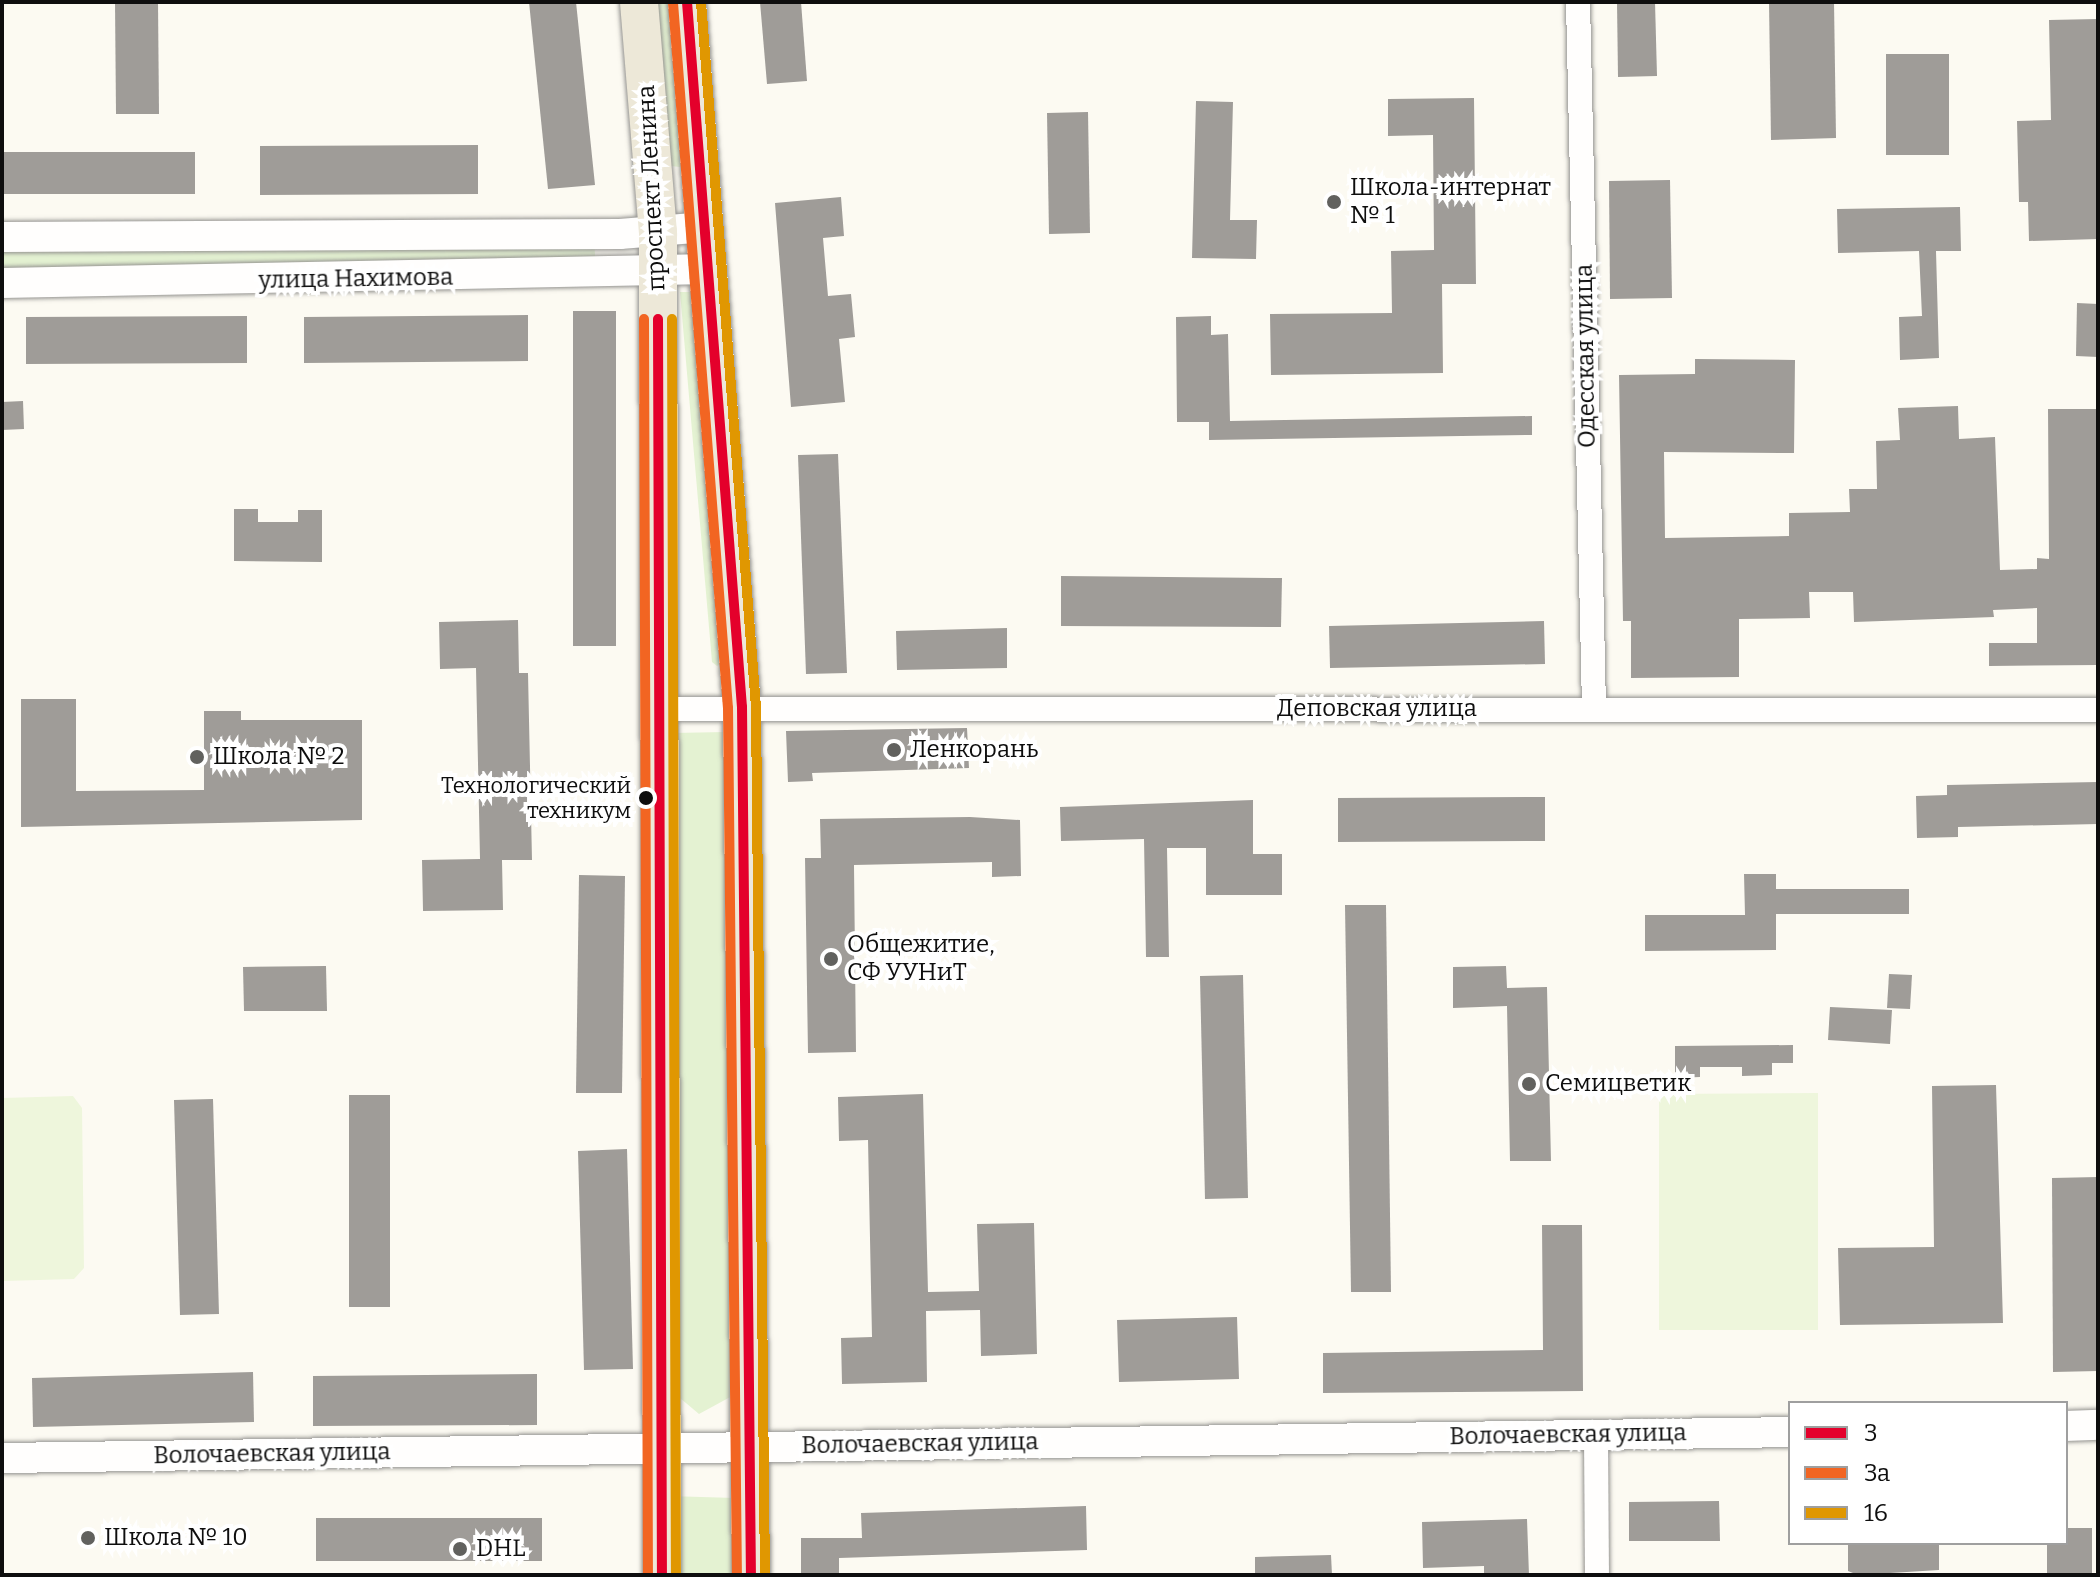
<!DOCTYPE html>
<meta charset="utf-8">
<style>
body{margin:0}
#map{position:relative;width:2100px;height:1577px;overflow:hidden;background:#fcfaf2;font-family:Bitter,serif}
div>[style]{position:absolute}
.green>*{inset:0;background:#e4f2d2}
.pitch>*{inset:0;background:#eef6dc}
.building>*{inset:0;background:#9f9c98}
.roads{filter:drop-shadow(0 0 2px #959491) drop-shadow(0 0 2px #959491)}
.minor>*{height:24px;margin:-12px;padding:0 12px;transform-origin:12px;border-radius:12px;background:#fffefd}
.tertiary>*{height:30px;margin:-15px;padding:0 15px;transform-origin:15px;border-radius:15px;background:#fffefd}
.primary>*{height:38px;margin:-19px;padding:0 19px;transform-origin:19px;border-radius:19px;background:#ede8d8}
.bus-1>*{height:10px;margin:-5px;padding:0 5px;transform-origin:5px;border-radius:5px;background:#e4002b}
.bus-2>*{height:10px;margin:-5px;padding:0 5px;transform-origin:5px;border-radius:5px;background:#f26522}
.bus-3>*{height:10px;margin:-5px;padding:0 5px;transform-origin:5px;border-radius:5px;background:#e09701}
.dots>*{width:22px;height:22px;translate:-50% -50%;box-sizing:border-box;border:4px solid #fff;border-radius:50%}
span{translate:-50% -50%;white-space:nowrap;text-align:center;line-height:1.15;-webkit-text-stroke:8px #fff;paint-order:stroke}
.bus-label{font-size:22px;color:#0e0e0e}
.right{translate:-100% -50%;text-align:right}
.street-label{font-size:24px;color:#0e0e0e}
.poi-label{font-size:24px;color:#0e0e0e}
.left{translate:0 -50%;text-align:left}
.frame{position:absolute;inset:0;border:4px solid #0e0e0e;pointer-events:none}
.legend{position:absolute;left:1788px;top:1401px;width:280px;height:144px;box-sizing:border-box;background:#fff;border:2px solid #9f9f9f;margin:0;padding:10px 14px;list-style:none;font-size:24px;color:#0e0e0e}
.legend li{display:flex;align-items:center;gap:16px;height:40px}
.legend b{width:40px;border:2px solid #9f9f9f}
</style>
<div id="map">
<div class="green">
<div style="clip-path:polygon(652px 2px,672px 2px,685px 162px,680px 167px,671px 166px)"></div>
<div style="clip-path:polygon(594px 232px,596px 277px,2px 278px,2px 241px)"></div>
<div style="clip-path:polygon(680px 292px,698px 292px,725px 661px,717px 666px,712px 662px)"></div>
<div style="clip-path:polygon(726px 732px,734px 1395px,699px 1414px,674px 1393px,672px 733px)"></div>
<div style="clip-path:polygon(668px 1496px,735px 1498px,736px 1575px,669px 1575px)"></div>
</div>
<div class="pitch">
<div style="clip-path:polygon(1818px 1093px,1818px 1330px,1659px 1330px,1659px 1094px)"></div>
<div style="clip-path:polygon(73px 1096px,82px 1108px,84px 1268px,74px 1279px,3px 1281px,2px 1098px)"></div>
</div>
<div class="building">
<div style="clip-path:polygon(115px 2px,158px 2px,159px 114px,116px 114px)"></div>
<div style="clip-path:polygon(529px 2px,576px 2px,595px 185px,548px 189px)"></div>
<div style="clip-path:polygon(760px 2px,801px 2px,807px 81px,767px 84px)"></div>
<div style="clip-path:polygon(1617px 2px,1655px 2px,1657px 76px,1618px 77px)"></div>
<div style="clip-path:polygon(1769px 2px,1834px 2px,1836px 138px,1771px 140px)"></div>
<div style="clip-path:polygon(2098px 19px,2098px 239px,2029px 241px,2028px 202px,2019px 202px,2017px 121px,2051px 120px,2049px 20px)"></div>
<div style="clip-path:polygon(1886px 54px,1949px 54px,1949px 155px,1886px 155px)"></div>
<div style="clip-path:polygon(1474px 98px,1476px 284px,1442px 284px,1443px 373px,1271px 375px,1270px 314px,1392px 313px,1391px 251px,1434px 250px,1433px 135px,1388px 136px,1388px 99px)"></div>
<div style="clip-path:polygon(1196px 101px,1233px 102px,1230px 220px,1257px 220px,1256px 259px,1192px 258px)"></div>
<div style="clip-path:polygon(1088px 112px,1090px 233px,1049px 234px,1047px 113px)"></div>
<div style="clip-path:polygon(478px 145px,478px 194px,260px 195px,260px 146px)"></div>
<div style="clip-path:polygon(2px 152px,195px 152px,195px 194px,2px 194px)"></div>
<div style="clip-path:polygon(1670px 180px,1672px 298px,1610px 299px,1609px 181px)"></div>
<div style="clip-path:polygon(841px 197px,844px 236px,823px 238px,828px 296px,851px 294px,855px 337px,839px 339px,845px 402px,791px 407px,775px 203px)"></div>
<div style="clip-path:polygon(1960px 207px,1961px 251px,1936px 251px,1939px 358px,1900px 360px,1899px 317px,1922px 316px,1919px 251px,1838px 253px,1837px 209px)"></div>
<div style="clip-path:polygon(2077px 303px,2098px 304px,2098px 357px,2076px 356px)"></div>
<div style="clip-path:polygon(573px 311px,616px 311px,616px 646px,573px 646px)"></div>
<div style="clip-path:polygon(528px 315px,528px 361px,304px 363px,304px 317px)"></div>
<div style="clip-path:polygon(247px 316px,247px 363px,26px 364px,26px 317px)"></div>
<div style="clip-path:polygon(1211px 316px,1211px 335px,1228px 334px,1230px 421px,1532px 416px,1532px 435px,1209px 440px,1209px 422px,1177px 422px,1176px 317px)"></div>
<div style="clip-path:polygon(1695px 359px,1795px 360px,1794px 453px,1664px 452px,1665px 538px,1789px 536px,1789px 513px,1850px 512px,1849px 489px,1877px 489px,1876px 441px,1900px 440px,1898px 408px,1958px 406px,1959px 439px,1995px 437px,2000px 570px,2037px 569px,2037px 558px,2049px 559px,2048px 409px,2098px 409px,2098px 665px,1989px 666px,1989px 643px,2037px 643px,2037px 608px,1993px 610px,1994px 617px,1854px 622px,1853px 592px,1809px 592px,1810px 618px,1739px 619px,1739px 677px,1631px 678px,1631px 621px,1623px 621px,1619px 375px,1695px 374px)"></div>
<div style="clip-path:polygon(23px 401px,24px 429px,2px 430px,2px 402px)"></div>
<div style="clip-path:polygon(838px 454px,847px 673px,806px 674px,798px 455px)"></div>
<div style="clip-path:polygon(234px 509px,258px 509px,258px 522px,298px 522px,298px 510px,322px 510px,322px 562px,234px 561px)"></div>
<div style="clip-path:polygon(1061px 576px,1282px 578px,1281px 627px,1061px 626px)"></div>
<div style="clip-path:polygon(518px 620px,519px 673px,528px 673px,532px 860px,502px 860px,503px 910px,423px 911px,422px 860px,480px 859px,476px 668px,440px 669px,439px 622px)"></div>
<div style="clip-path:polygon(1544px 621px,1545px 664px,1330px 668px,1329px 626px)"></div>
<div style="clip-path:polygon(1007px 628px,1007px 668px,897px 670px,896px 631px)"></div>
<div style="clip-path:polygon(21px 699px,76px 699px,76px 791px,204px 790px,204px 711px,241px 711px,241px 720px,362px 720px,362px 820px,21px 827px)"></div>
<div style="clip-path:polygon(967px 728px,969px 768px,812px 773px,813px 781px,788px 782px,786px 731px)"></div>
<div style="clip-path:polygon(2098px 782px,2098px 824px,1958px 827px,1958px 837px,1917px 838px,1916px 796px,1947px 795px,1947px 785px)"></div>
<div style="clip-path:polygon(1545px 797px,1545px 841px,1338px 842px,1338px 798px)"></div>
<div style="clip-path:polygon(1253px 800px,1253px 854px,1282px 854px,1282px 895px,1206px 895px,1206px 848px,1167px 848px,1169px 957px,1146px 957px,1144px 839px,1061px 841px,1060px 807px)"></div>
<div style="clip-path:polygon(970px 817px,1020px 820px,1021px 876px,992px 877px,992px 862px,854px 865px,856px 1052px,808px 1053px,805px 858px,821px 858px,820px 819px)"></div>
<div style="clip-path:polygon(1744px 874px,1776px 874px,1776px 889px,1909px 889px,1909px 914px,1776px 914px,1776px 950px,1645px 951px,1645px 915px,1745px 915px)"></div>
<div style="clip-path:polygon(579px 875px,625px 876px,622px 1093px,576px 1093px)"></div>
<div style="clip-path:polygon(1345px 905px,1386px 905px,1391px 1292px,1351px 1292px)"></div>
<div style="clip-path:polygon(326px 966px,327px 1011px,244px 1011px,243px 967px)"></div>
<div style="clip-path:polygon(1506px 966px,1507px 988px,1547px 987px,1551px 1161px,1510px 1161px,1507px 1006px,1453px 1008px,1453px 967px)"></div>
<div style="clip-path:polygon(1889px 974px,1912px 975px,1910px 1009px,1887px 1008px)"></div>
<div style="clip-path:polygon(1243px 975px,1248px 1198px,1205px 1199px,1200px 976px)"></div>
<div style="clip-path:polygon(1830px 1007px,1892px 1010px,1890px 1044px,1828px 1040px)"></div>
<div style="clip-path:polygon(1793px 1045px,1793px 1063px,1772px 1063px,1772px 1075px,1742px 1076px,1742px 1067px,1700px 1067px,1700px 1077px,1675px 1078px,1675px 1046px)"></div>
<div style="clip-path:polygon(1996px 1085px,2003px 1323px,1840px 1325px,1838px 1248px,1934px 1247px,1932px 1086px)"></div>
<div style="clip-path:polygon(923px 1094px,928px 1292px,979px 1291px,977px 1224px,1034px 1223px,1037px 1354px,981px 1356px,980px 1310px,926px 1311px,927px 1382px,842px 1384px,841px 1338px,872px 1337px,868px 1140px,839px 1141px,838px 1097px)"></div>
<div style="clip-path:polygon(349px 1095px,390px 1095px,390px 1307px,349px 1307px)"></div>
<div style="clip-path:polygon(213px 1099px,219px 1314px,180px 1315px,174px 1100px)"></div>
<div style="clip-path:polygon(627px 1149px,633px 1369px,584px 1370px,578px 1151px)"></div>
<div style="clip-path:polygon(2098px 1177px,2098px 1371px,2053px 1372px,2052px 1178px)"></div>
<div style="clip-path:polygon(1542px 1225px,1582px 1225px,1583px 1391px,1323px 1393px,1323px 1353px,1543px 1350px)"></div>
<div style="clip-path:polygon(1237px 1317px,1239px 1379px,1119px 1382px,1117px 1320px)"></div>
<div style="clip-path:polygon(253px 1372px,254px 1422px,33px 1427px,32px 1378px)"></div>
<div style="clip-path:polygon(537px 1374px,537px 1425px,313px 1426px,313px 1376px)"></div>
<div style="clip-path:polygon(1719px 1501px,1720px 1541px,1629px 1541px,1629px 1502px)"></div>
<div style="clip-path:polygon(1086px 1506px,1087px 1550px,839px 1558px,839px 1575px,801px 1575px,801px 1538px,862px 1538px,861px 1513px)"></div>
<div style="clip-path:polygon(316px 1518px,542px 1518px,542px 1561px,316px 1561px)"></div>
<div style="clip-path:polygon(1527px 1519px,1529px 1575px,1484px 1575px,1484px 1566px,1423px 1568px,1422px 1522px)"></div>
<div style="clip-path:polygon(2066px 1528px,2092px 1528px,2092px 1575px,2047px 1575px,2047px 1543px,2066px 1543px)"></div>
<div style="clip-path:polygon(1848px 1543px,1939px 1543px,1939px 1570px,1858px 1575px,1848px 1571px)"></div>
<div style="clip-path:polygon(1331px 1555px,1332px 1575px,1255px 1575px,1255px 1557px)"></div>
</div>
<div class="roads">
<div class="minor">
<div style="left:1578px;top:2px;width:707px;rotate:88.7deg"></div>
<div style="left:656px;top:709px;width:1442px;rotate:0.04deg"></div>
<div style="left:1596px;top:1434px;width:141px;rotate:89.6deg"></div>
</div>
<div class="tertiary">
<div style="left:2px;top:237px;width:618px;rotate:-0.28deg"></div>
<div style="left:620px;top:234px;width:86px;rotate:-4.7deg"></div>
<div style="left:2px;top:283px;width:708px;rotate:-1.13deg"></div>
<div style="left:2066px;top:1426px;width:32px;rotate:-2deg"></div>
<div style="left:2px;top:1458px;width:1788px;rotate:-0.83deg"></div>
</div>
<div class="primary">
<div style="left:639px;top:2px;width:231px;rotate:85.3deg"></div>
<div style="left:658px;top:232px;width:1343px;rotate:89.83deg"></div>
<div style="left:687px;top:2px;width:707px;rotate:85.54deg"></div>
<div style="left:742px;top:707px;width:868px;rotate:89.41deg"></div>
</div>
</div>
<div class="bus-1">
<div style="left:687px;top:2px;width:707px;rotate:85.54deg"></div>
<div style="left:742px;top:707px;width:868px;rotate:89.41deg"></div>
<div style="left:658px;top:319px;width:1256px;rotate:89.82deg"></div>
</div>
<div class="bus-2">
<div style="left:673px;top:3px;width:707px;rotate:85.54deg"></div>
<div style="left:728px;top:708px;width:867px;rotate:89.41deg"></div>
<div style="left:644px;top:319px;width:1256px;rotate:89.82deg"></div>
</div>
<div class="bus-3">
<div style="left:701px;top:2px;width:707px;rotate:85.54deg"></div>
<div style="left:756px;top:707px;width:868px;rotate:89.41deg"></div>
<div style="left:672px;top:319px;width:1256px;rotate:89.82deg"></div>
</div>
<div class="dots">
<div style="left:1334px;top:202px;background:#61615e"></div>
<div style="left:894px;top:750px;background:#61615e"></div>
<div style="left:197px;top:757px;background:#61615e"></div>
<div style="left:646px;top:798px;background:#0e0e0e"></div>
<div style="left:831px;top:959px;background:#61615e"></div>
<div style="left:1529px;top:1084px;background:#61615e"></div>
<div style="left:88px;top:1538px;background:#61615e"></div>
<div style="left:460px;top:1549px;background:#61615e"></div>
</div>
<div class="bus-label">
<span class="right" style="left:631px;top:798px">Технологический<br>техникум</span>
</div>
<div class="street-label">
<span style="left:652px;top:188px;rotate:-93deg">проспект Ленина</span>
<span style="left:356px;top:279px;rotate:-1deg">улица Нахимова</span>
<span style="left:1586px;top:356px;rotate:-91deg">Одесская улица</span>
<span style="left:1377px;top:709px">Деповская улица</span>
<span style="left:1568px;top:1435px;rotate:-1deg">Волочаевская улица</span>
<span style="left:920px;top:1444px;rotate:-1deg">Волочаевская улица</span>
<span style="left:272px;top:1454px;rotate:-1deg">Волочаевская улица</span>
</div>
<div class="poi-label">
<span class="left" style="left:1350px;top:202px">Школа-интернат<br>№ 1</span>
<span class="left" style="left:910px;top:750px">Ленкорань</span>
<span class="left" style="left:213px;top:757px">Школа № 2</span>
<span class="left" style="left:847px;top:959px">Общежитие,<br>СФ УУНиТ</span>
<span class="left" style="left:1545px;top:1084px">Семицветик</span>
<span class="left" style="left:104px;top:1538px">Школа № 10</span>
<span class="left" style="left:476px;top:1549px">DHL</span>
</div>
<div class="frame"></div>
<ul class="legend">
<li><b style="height:10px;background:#e4002b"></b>3</li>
<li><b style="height:10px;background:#f26522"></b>3а</li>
<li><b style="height:10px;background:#e09701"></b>16</li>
</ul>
</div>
